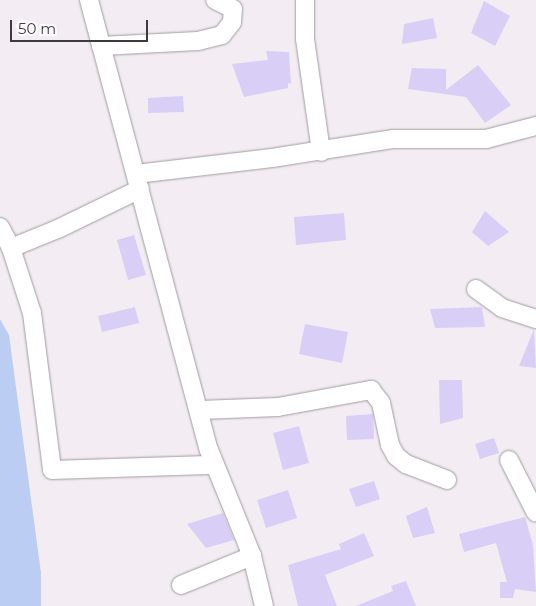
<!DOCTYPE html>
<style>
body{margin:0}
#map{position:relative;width:536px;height:606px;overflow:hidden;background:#f3edf3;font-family:Montserrat,sans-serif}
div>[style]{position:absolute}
.water>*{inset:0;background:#bccdf3}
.building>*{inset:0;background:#d9cef6}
.roads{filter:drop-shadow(0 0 1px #a19ba0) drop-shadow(0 0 1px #a19ba0)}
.minor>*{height:18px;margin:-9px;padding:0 9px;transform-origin:9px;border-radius:9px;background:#fff}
span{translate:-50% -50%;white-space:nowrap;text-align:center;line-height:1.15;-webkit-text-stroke:4px #fffbfe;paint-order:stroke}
.scale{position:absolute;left:10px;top:20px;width:138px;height:22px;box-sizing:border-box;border:2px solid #3e3b3d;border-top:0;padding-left:6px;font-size:15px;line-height:18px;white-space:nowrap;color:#3e3b3d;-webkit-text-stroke:4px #fffbfe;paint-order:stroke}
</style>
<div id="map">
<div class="water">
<div style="clip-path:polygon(0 319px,9px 335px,41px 573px,41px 606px,0 606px)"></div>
</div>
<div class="building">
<div style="clip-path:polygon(484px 1px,510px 16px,495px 46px,471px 33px)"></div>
<div style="clip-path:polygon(433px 18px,437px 38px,402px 44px,404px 24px)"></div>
<div style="clip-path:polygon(266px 51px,289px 52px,291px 84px,288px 83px,288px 88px,244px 97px,232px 64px,268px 60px)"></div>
<div style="clip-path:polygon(478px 65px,511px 105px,485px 123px,466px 97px,408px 89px,412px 68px,446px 69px,446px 90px)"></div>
<div style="clip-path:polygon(183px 96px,184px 112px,148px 113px,148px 98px)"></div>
<div style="clip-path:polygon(485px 211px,509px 232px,488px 246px,472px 232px)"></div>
<div style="clip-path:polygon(344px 213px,346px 240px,296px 245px,294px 217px)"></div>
<div style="clip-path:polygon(134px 235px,146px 275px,128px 280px,117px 240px)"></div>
<div style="clip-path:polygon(135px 307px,139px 323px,102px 332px,98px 316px)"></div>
<div style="clip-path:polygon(482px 307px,485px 327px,435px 328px,430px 309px)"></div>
<div style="clip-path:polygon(305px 324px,348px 332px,342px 363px,299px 354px)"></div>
<div style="clip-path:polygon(534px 329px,536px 368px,519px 366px)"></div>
<div style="clip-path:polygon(439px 380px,462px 380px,463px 418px,440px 424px)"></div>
<div style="clip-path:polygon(373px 414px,374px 439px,347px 440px,346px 416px)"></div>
<div style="clip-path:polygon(299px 426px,309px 463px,283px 470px,273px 433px)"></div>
<div style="clip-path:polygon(494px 438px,499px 453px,480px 459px,475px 444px)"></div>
<div style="clip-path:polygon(374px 481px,380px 499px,356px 507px,349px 489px)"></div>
<div style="clip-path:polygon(288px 490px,297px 518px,266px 528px,257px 500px)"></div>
<div style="clip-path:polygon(427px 507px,435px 533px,413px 538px,406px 516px)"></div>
<div style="clip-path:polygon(223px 513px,234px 540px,206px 548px,187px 524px)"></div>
<div style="clip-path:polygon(525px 517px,533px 545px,536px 592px,515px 589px,513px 598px,500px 598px,500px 582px,507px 582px,496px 543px,464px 552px,459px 534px)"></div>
<div style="clip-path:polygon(364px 533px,374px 556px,325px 575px,337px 606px,298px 606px,288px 565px,341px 549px,339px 544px)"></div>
<div style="clip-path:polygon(406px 581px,416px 606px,356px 606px,393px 591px,391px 586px)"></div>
</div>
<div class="roads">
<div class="minor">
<div style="left:89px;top:0;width:466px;rotate:75.1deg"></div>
<div style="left:209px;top:450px;width:114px;rotate:67.9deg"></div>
<div style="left:252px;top:556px;width:51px;rotate:76.5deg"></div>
<div style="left:305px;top:0;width:39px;rotate:90deg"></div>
<div style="left:305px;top:39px;width:114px;rotate:81.9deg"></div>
<div style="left:101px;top:46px;width:97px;rotate:-3deg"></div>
<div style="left:198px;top:41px;width:25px;rotate:-14deg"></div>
<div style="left:222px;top:35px;width:16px;rotate:-52deg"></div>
<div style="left:232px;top:22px;width:13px;rotate:-86deg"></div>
<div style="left:233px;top:9px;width:20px;rotate:-153deg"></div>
<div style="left:136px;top:174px;width:137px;rotate:-6.7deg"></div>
<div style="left:272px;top:158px;width:123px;rotate:-8.9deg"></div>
<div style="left:394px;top:139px;width:92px"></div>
<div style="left:486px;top:139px;width:52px;rotate:-14.6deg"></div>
<div style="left:0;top:227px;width:24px;rotate:62deg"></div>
<div style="left:11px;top:248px;width:68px;rotate:72.1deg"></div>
<div style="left:32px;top:313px;width:158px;rotate:82.7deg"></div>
<div style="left:52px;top:470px;width:163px;rotate:-1.8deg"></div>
<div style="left:11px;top:248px;width:53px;rotate:-22.2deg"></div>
<div style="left:60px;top:228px;width:89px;rotate:-26deg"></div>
<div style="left:476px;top:289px;width:32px;rotate:36deg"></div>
<div style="left:502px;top:308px;width:36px;rotate:18deg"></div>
<div style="left:200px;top:410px;width:78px;rotate:-2.2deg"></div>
<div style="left:278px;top:407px;width:95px;rotate:-10.4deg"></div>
<div style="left:371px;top:390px;width:16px;rotate:52deg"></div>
<div style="left:381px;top:403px;width:43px;rotate:77.9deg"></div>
<div style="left:390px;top:445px;width:13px;rotate:61deg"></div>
<div style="left:396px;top:456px;width:13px;rotate:39deg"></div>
<div style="left:406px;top:464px;width:44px;rotate:21.3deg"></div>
<div style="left:509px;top:460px;width:59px;rotate:63deg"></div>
<div style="left:181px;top:585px;width:77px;rotate:-22.2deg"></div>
</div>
</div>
<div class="scale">50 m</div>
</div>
